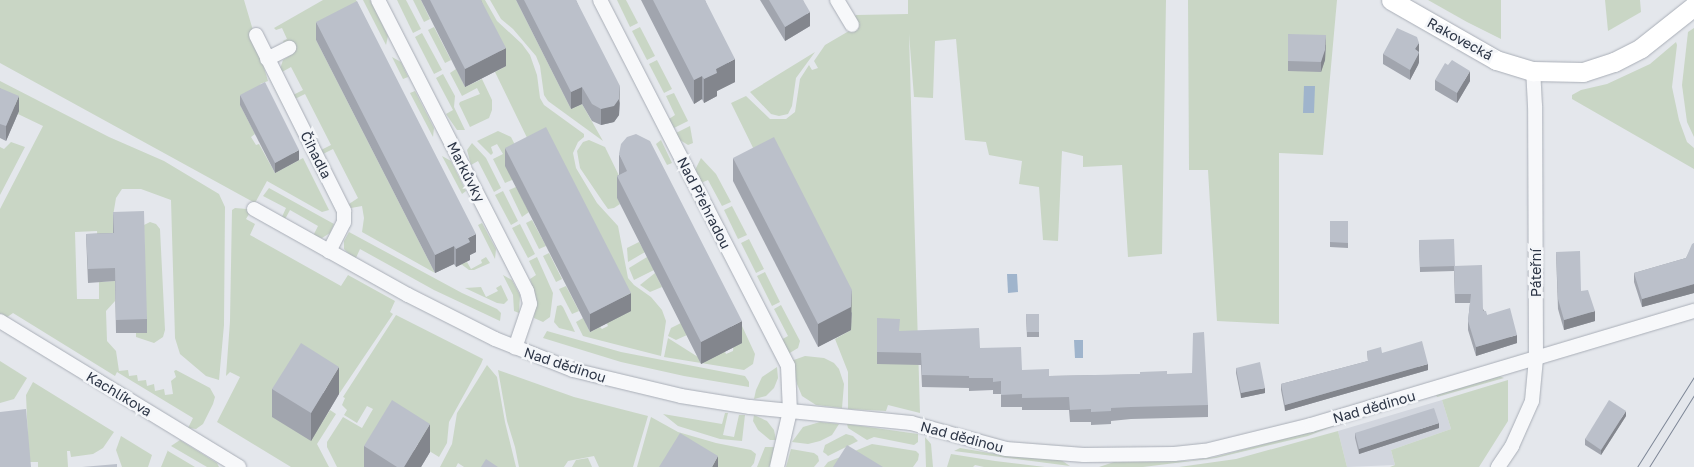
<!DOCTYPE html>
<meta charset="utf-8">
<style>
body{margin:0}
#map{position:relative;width:1694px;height:467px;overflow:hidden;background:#e4e7ec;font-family:"Golos Text",sans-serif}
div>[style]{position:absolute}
.built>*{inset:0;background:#d2d6de}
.green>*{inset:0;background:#c9d6c5}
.water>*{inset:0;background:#9fb4cc}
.roads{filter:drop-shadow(0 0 1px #a9aeb7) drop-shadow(0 0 1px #a9aeb7)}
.minor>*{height:14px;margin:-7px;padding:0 7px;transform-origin:7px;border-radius:7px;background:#f7f8fa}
.secondary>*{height:19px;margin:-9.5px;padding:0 9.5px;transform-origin:9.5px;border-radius:9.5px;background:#fff}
.tram>*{height:1px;margin:-0.5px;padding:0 0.5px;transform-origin:0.5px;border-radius:0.5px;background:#7d8696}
.wall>*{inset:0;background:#a1a5ae}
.shaded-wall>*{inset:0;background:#83868d}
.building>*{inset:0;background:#bbc0ca}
span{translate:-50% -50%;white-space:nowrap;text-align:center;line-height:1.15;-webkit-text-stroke:5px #f4f6f9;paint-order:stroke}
.street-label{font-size:14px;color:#2b3445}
</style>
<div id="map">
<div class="built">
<div style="clip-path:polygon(1442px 400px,1451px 429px,1391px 450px,1395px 465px,1347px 467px,1338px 431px)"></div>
</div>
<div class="green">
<div style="clip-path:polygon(0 0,244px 0,268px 81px,260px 84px,265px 92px,240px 105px,255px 134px,251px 137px,256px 145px,259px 144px,275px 173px,303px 158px,329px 210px,322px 212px,267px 181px,255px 203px,0 63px)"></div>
<div style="clip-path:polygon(323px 0,356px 0,370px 28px,316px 40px,435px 273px,362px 232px,364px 218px,362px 206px,351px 208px,349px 204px,358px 198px,333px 149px,323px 154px,321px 150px,331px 145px,305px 94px,295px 99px,293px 95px,303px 90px,291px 67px,282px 72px,280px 69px,283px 60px,294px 53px,288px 42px,284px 43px,283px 41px,287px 39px,282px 28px,276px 30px,274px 28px)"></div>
<div style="clip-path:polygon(363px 0,370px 0,388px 36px,386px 45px)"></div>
<div style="clip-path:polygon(397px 0,406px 0,421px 29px,413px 33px)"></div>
<div style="clip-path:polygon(413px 0,421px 0,430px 19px,424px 22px)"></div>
<div style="clip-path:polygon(472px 0,485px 0,497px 21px,522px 44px,530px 55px,537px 75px,540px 98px,544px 105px,584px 134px,584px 137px,578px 142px,573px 153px,576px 168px,597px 203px,618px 226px,628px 278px,634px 285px,651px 297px,662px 310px,666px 321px,661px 356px,583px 336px,576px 322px,583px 318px,590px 332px,600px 327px,602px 329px,608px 326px,534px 152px,495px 72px,506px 66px)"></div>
<div style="clip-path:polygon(490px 0,516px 0,571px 109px,582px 104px,603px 141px,548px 101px,544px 95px,540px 66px,536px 56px,513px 29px,501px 19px)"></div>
<div style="clip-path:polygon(617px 0,626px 0,638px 23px,630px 27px)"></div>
<div style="clip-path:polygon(908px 0,1166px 0,1162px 254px,1128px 257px,1122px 165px,1083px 167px,1083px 156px,1062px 151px,1058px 241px,1043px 240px,1039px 187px,1019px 184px,1022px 161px,989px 155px,986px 142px,965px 140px,956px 39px,935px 41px,933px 98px,914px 97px,909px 34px,920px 413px,888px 405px,886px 411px,848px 409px,848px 372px,835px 339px,851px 330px,762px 166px,731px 103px,746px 96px,770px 119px,786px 119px,795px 112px,800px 79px,809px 65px,812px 70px,818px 68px,814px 61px,825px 45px,854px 28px,854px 17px,856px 15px,908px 14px)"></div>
<div style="clip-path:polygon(1188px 0,1337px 0,1323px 155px,1279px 153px,1279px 324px,1217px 321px,1208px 170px,1189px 170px)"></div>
<div style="clip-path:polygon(1428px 0,1501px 0,1501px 39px,1467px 22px)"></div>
<div style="clip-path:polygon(1605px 0,1640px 0,1641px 12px,1608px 31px)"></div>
<div style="clip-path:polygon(434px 27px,451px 60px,445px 63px,428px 30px)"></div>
<div style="clip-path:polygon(640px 27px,655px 56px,647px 60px,632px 31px)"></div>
<div style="clip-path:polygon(1694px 28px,1694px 137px,1687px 122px,1682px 85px,1688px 32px)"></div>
<div style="clip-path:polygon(422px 33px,442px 70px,434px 74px,415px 37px)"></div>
<div style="clip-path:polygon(1676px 42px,1677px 45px,1672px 87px,1679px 120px,1687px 142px,1694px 148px,1694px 169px,1572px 99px,1572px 95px,1581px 90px,1607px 84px,1650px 64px)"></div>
<div style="clip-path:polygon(815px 52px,796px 78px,792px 106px,788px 114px,779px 116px,771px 114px,750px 92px)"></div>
<div style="clip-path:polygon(392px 57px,401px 62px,408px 77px,403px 79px)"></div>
<div style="clip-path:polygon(657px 60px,672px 89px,664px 93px,649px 64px)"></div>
<div style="clip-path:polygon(456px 69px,465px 87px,482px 79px,492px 100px,492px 110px,489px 118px,470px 127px,459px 104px,460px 102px,480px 94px,477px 88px,462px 96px,450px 73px)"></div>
<div style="clip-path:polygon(443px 74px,455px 96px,454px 107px,465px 130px,457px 130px,446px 114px,453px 110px,436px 78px)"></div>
<div style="clip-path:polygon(0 81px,109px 137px,164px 161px,219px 194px,225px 207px,224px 325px,219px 380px,206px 376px,180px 354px,175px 338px,171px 200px,141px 189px,122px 189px,116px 198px,113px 216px,114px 246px,98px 247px,97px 231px,75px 232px,77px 299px,99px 299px,99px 282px,115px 281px,115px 301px,106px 311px,107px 341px,116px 351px,119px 371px,128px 370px,129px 376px,137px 375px,138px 381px,146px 380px,147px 386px,154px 384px,155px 391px,164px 389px,165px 395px,173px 394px,171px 381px,176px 377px,174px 371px,176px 370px,210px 388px,215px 397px,213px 404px,203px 424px,196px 429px,188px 428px,193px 418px,117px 372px,115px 376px,13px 313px,6px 318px,0 314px,0 209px,43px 126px,18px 114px,19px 110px,0 103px)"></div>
<div style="clip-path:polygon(415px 91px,434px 128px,433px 137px,410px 93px)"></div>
<div style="clip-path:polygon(674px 93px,688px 121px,674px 128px,669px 119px,675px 115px,666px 96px)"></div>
<div style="clip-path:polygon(690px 126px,693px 143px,688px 145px,680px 140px,676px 133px)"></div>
<div style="clip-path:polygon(498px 131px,511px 137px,520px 155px,512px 180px,505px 183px,493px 159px,503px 154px,497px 144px,491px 147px,493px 153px,491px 155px,477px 141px)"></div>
<div style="clip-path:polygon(589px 140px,605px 147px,627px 192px,617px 197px,620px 204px,614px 208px,608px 209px,603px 202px,580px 168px,577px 151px,583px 142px)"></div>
<div style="clip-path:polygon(661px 140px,672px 163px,667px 165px,656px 144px)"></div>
<div style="clip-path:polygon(11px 142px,25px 147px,0 195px,0 147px,4px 149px)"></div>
<div style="clip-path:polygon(472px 143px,486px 158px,501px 188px,494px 192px,478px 161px,471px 165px,467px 150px)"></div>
<div style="clip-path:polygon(442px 156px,451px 161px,466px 191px,462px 194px)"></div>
<div style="clip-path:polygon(701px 158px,716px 174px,731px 202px,722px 206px,708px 180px,701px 183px,695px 170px)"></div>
<div style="clip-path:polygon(516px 187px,529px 212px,522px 217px,509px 190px)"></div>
<div style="clip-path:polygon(269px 188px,334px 224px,330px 233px,322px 238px,313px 236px,318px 226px,290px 210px,284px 221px,281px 219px,286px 208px,263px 196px)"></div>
<div style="clip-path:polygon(503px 191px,518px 221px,511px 225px,495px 195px)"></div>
<div style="clip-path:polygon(732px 206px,747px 235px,738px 239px,724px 210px)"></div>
<div style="clip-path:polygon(235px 208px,247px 209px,249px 214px,246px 219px,255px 224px,250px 235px,341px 286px,348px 275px,395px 301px,390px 312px,393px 314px,339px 394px,301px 371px,273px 417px,311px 440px,330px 410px,336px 414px,317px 444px,329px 467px,291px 467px,217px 422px,240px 377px,230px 372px,226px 376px,230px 321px,232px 210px)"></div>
<div style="clip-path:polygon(532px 220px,546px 246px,539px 249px,526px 223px)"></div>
<div style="clip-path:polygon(150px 222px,156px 224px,160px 229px,165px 330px,163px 337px,154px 343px,136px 337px,136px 333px,146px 333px,144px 225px)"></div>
<div style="clip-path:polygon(482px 223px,496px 249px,495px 259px,478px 225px)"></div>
<div style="clip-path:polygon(520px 224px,535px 254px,528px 258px,512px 228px)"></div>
<div style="clip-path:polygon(349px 232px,462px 293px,497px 309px,501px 313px,500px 321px,434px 290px,360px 249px,355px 260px,344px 249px,344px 241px)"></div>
<div style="clip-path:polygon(749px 239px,764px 269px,756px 273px,741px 243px)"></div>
<div style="clip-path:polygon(639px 242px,645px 252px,628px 262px,627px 248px)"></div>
<div style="clip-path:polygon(549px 253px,562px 279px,556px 282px,543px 256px)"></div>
<div style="clip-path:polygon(486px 257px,490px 263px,474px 270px,469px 270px,461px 264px,467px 262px,471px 269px,482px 263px,481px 260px)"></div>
<div style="clip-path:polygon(537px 257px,553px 293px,550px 317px,543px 322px,534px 318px,536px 298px,530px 279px,536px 275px,529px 261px)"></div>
<div style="clip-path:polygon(647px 257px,654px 270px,634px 280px,629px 268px)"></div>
<div style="clip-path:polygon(765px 272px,780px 302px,772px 306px,757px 276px)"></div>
<div style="clip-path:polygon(655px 273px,662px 287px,650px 292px,640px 285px)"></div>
<div style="clip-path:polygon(503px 275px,512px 280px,520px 295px,519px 313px,514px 311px,513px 295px)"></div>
<div style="clip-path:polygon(501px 285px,508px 300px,504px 304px,497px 303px,465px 288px,481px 287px,486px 297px,498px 291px,496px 288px)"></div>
<div style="clip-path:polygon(566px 286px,579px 311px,572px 314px,559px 289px)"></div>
<div style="clip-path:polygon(561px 305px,563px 307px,575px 332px,559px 328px,554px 322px,557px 306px)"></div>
<div style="clip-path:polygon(781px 305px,800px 341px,798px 348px,788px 354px,781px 340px,788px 336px,774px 309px)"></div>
<div style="clip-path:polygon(396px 315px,483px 359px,481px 364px,449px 422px,447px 443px,439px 457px,392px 428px,368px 467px,337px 467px,327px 447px,327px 442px,343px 417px,362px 428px,373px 409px,367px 406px,357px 423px,344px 415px,347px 410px,342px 405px,345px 398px,343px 397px)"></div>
<div style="clip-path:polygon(681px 323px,687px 335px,676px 340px,668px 336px,671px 328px)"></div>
<div style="clip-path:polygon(742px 326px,755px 354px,753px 364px,744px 370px,664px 357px,668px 338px,698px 357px,725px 352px,726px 354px,733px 351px,735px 329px)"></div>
<div style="clip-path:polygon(547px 331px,621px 352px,745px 376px,749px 382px,749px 387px,684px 376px,621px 362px,543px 338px)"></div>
<div style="clip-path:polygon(805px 356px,824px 358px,834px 363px,839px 369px,844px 384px,842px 408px,816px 405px,802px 396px,797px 384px,791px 361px)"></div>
<div style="clip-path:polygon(0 361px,27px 378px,14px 399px,0 403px)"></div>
<div style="clip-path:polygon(487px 365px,497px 377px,505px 422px,516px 467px,464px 467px,458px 463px,456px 467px,440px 467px,452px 444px,457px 413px)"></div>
<div style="clip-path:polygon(777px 367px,778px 378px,774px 388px,766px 396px,754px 399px,756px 390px,762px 377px)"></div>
<div style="clip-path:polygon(498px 370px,574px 397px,648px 416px,633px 467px,599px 467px,594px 456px,568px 461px,564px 467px,519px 467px,515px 447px,507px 421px)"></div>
<div style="clip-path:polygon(1499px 376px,1504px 378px,1437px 397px,1436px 395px)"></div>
<div style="clip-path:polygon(1508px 380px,1508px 421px,1479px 467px,1390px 467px,1395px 465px,1391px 450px,1451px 429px,1442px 400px)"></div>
<div style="clip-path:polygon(33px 382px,114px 432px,103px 448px,93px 454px,71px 457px,70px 451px,67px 451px,68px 467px,38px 467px,38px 462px,29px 462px,26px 395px)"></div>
<div style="clip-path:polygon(725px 413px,728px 413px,723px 435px,734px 437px,739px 415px,745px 415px,742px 441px,720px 439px,678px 426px,663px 414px,722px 424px)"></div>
<div style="clip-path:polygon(754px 415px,767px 421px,774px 430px,776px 440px,770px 440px,758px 430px,753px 421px)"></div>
<div style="clip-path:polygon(651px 417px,678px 432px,716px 443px,751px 450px,756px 454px,754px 463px,751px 467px,637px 467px)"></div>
<div style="clip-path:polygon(820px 422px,839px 424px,832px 435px,820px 441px,808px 444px,792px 442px,803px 427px)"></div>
<div style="clip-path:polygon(847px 424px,918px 434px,918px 442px,914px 445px,874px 437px,867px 440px,848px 428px)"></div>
<div style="clip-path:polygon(1336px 425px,1308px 436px,1216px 458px,1143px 467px,1099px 467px,1114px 462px,1188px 461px,1215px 457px)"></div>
<div style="clip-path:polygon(1338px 431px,1347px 467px,1179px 467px,1236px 459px)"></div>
<div style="clip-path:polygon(846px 434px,853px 436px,858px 441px,828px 456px,826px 454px,823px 452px,825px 445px)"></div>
<div style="clip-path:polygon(121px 436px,152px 455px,148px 467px,122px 467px,116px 450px)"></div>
<div style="clip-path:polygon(925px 437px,931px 444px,933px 467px,926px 467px)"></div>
<div style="clip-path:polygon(180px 440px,217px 463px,219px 467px,207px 467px,171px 446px)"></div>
<div style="clip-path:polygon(872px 444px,916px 451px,919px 454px,918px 460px,913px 467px,824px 467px,828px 462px)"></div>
<div style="clip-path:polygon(765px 447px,774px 447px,771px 463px,769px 467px,757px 467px)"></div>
<div style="clip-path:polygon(960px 448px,1007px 456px,1061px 460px,1070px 466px,954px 451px)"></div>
<div style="clip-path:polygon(791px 449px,814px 453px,818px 456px,819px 461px,814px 467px,786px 467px)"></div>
<div style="clip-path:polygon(168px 450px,168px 451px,195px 467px,161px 467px)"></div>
<div style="clip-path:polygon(951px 454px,995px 461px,1045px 467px,984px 467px,975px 465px,973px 467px,947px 467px)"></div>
<div style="clip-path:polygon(588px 458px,592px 467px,572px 467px,576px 460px)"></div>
</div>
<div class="water">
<div style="clip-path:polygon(1304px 86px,1315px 86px,1314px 113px,1303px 113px)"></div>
<div style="clip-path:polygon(1007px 274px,1017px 274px,1018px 292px,1008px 293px)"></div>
<div style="clip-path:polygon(1074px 340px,1083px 340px,1083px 358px,1075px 358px)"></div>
</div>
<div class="roads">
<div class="minor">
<div style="left:378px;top:0;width:327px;rotate:62.9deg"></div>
<div style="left:527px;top:291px;width:13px;rotate:77deg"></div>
<div style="left:530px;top:304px;width:46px;rotate:108.8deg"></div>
<div style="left:600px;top:0;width:411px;rotate:62.8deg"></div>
<div style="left:788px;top:366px;width:45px;rotate:87.5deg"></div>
<div style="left:790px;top:411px;width:57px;rotate:103.1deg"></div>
<div style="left:837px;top:0;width:29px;rotate:59deg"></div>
<div style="left:256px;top:35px;width:197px;rotate:63.4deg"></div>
<div style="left:344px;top:211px;width:11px;rotate:90deg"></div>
<div style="left:344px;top:222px;width:33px;rotate:117deg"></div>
<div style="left:267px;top:59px;width:25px;rotate:-27deg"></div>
<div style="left:254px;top:209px;width:176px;rotate:29.2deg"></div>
<div style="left:408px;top:295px;width:97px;rotate:26.8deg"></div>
<div style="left:495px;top:339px;width:84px;rotate:21.7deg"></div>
<div style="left:573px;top:370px;width:111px;rotate:13.5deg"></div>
<div style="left:681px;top:396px;width:70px;rotate:9.1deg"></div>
<div style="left:750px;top:407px;width:162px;rotate:5.7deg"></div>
<div style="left:911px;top:423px;width:98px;rotate:15.3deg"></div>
<div style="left:1006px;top:449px;width:78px;rotate:4.4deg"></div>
<div style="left:1084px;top:455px;width:90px;rotate:-0.6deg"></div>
<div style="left:1174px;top:454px;width:31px;rotate:-6deg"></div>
<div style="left:1205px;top:451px;width:109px;rotate:-13.8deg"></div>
<div style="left:1311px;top:425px;width:400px;rotate:-16.6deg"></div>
<div style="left:0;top:321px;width:280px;rotate:31.4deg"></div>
<div style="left:1498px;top:467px;width:25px;rotate:-56deg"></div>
<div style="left:1512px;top:446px;width:49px;rotate:-66deg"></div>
<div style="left:1532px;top:401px;width:42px;rotate:-84.6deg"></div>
<div style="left:1536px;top:359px;width:253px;rotate:-90.2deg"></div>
<div style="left:1535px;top:106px;width:35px;rotate:-93deg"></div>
</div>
<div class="secondary">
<div style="left:1391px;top:0;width:121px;rotate:29.7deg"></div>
<div style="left:1496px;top:60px;width:39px;rotate:17deg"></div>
<div style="left:1533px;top:71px;width:50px;rotate:1.1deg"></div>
<div style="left:1583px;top:72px;width:33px;rotate:-18deg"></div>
<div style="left:1614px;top:62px;width:30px;rotate:-27deg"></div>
<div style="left:1641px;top:48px;width:68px;rotate:-38.4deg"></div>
</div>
</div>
<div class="tram">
<div style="left:1637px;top:467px;width:107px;rotate:-57.7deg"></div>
<div style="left:1649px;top:467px;width:85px;rotate:-58deg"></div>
</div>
<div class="wall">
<div style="clip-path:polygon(421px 0,481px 0,506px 66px,465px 87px)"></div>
<div style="clip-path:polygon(516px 0,576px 0,620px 103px,619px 115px,614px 122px,601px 125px,592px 121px,582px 104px,571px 109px)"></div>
<div style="clip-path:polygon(641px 0,705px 0,735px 82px,717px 91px,717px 96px,704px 103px,702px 99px,694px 104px)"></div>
<div style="clip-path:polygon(760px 0,803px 0,810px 26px,785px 41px)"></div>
<div style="clip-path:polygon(316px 22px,476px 252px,470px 255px,470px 260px,456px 267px,454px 264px,435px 273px,316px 40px)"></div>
<div style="clip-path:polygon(1288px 34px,1326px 45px,1325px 60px,1321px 72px,1288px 71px)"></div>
<div style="clip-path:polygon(1419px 43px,1419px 62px,1418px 65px,1410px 80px,1383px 64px,1383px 54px)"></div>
<div style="clip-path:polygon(1435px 80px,1470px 81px,1457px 103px,1435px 90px)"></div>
<div style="clip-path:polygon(0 88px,19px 111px,6px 141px,0 138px)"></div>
<div style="clip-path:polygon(240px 95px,299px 160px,275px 173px,240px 105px)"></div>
<div style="clip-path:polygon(505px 148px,631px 311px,590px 332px,505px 166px)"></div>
<div style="clip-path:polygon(619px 154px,742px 343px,701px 364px,617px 198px,617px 176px,619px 175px)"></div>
<div style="clip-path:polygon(733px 158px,852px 313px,851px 330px,818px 347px,733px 181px)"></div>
<div style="clip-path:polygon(113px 212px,147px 319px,147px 333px,116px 333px,115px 281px,88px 283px,86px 234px,113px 233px)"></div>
<div style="clip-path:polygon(1330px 221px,1348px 221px,1348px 248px,1330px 247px)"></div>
<div style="clip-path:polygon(1419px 240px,1455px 266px,1487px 315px,1517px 343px,1476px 356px,1468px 330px,1468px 321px,1470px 303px,1455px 303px,1454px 271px,1420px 272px)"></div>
<div style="clip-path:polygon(1694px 243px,1694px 293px,1642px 307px,1634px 282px,1634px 273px,1686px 258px)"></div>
<div style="clip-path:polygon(1556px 252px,1581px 291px,1595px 321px,1564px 330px,1558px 309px)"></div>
<div style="clip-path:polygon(1026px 314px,1039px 314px,1039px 337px,1027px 337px)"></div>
<div style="clip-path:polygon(877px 318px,899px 331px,980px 348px,1022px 370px,1049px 376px,1167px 374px,1208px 405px,1208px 417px,1131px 419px,1111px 421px,1111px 424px,1091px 425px,1091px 422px,1070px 422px,1069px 410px,1022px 410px,1022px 407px,1001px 407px,1001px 394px,993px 394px,993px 390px,969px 391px,969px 388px,922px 387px,921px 365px,877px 364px)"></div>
<div style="clip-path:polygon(1367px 351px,1382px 353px,1428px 370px,1285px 411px,1281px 390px,1281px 384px,1368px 361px)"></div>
<div style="clip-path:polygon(1236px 368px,1265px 393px,1241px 398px,1236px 373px)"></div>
<div style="clip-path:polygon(272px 389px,339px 394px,311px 441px,272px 417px)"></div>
<div style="clip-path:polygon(1626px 416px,1601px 455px,1585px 445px,1585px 439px)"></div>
<div style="clip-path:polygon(1439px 428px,1359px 454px,1355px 438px,1355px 433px)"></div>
<div style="clip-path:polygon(364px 446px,430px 452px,421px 467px,364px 467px)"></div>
</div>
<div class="shaded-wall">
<div style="clip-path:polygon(810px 12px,810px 26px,785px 41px,785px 27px)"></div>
<div style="clip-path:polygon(1326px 35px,1325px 60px,1321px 72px,1321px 62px)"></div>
<div style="clip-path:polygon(1419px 43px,1419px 53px,1415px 49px)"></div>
<div style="clip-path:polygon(506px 48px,506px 66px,465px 87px,465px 69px)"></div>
<div style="clip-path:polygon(1419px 52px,1419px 62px,1418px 65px,1410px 80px,1410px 70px)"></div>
<div style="clip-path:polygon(735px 59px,735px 82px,717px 91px,717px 96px,704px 103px,704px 79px,716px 69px)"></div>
<div style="clip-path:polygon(1470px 71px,1470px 81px,1457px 103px,1457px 93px)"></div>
<div style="clip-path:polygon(702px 76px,702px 99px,694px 104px,694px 80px)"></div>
<div style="clip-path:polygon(620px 86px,619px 115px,614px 122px,601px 125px,601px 109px)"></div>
<div style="clip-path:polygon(582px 87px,582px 104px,571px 109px,571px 92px)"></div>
<div style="clip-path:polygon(19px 96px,19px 111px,6px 141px,6px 126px)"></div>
<div style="clip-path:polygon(299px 150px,299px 160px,275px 173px,275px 163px)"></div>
<div style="clip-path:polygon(476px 234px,476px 252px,470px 255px,470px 260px,456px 267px,456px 249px,468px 238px)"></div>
<div style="clip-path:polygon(454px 246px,454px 264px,435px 273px,435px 255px)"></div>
<div style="clip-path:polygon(1694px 284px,1694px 293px,1642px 307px,1642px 299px)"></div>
<div style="clip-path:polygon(852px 290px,851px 330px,818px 347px,818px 324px)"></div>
<div style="clip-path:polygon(631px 293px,631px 311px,590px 332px,590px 314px)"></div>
<div style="clip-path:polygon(1595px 311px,1595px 321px,1564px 330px,1564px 320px)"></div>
<div style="clip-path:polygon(742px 321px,742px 343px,701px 364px,701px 342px)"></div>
<div style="clip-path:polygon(1517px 335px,1517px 343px,1476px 356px,1476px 347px)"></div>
<div style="clip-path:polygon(1428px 364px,1428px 370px,1285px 411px,1285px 405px)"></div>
<div style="clip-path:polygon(339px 367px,339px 394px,311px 441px,311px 413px)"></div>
<div style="clip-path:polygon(1265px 388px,1265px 393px,1241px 398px,1241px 393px)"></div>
<div style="clip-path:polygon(1626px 411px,1626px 416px,1601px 455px,1601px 450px)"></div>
<div style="clip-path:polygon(1439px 423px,1439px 428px,1359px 454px,1359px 449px)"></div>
<div style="clip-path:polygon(430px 424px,430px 452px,421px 467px,404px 467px)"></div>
<div style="clip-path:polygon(718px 456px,718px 467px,712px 467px)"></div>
</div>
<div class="building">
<div style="clip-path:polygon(430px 0,481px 0,506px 48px,465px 69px)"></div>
<div style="clip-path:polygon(524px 0,576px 0,620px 86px,619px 99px,614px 106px,601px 109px,592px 104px,582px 87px,571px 92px)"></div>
<div style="clip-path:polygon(653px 0,705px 0,735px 59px,716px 69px,717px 73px,704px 79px,702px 76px,694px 80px)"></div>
<div style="clip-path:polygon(769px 0,803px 0,810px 12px,785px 27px)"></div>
<div style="clip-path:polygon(357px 1px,476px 234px,468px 238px,470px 242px,456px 249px,454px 246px,435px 255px,316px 22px)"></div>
<div style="clip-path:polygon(1397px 28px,1417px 37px,1419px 43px,1415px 49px,1419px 52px,1418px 55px,1410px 70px,1383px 54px)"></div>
<div style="clip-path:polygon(1288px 34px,1326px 35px,1325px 50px,1321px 62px,1288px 61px)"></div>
<div style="clip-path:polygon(1452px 60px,1470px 71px,1457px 93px,1435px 80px,1445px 63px,1448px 65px)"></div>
<div style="clip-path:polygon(265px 82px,299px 150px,275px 163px,240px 95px)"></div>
<div style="clip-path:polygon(0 88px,19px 96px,6px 126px,0 124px)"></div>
<div style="clip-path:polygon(546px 127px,631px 293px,590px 314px,505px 148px)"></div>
<div style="clip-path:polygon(636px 134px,650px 141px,742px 321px,701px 342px,617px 176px,627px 171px,619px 154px,621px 144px,627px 137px)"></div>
<div style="clip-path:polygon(774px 137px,852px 290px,851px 307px,818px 324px,733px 158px)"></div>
<div style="clip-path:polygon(144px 211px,147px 319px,116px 320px,115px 268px,88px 269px,86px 234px,114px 233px,113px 212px)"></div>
<div style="clip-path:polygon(1330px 221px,1348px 221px,1348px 243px,1330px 242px)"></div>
<div style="clip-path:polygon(1454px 239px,1455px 266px,1420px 267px,1419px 240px)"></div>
<div style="clip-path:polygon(1694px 243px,1694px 284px,1642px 299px,1634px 273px,1686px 258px,1692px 244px)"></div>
<div style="clip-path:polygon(1580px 251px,1581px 291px,1588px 290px,1595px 311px,1564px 320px,1558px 299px,1556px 252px)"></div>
<div style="clip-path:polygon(1482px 265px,1483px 311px,1486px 311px,1487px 315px,1510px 308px,1517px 335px,1476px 347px,1468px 321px,1471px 294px,1455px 294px,1454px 266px)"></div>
<div style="clip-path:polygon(1026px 314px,1039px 314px,1039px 332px,1027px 332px)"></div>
<div style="clip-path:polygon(877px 318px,900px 319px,899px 331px,979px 328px,980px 348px,1021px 347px,1022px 370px,1049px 369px,1049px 376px,1140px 374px,1140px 372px,1167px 371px,1167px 374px,1192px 373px,1193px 333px,1204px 332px,1208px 405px,1131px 407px,1111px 408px,1111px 411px,1091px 412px,1091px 409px,1070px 410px,1069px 397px,1022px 398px,1022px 394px,1001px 395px,1001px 381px,993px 382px,993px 378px,969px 378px,969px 376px,922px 375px,921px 353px,877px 352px)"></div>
<div style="clip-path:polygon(1422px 341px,1428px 364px,1285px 405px,1281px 384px,1368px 361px,1367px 351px,1381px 347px,1382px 353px)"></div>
<div style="clip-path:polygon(301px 343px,339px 367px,311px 413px,272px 389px)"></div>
<div style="clip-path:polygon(1260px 362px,1265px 388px,1241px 393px,1236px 368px)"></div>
<div style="clip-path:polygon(392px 400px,430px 424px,404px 467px,397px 467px,364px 446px)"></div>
<div style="clip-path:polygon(1609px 400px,1626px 411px,1601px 450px,1585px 439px)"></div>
<div style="clip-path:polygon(1434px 408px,1439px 423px,1359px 449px,1355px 433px)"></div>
<div style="clip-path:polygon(26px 409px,31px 467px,0 467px,0 412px)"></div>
<div style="clip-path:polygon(680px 433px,718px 456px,712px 467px,659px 467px)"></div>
<div style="clip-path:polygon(847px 445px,883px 467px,833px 467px)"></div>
<div style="clip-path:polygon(486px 459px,498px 467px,481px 467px)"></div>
<div style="clip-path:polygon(117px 464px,117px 467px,82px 467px)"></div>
</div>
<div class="street-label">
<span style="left:1460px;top:39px;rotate:29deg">Rakovecká</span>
<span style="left:316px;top:155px;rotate:63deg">Čihadla</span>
<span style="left:466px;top:172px;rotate:63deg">Markůvky</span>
<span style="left:704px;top:203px;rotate:63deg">Nad Přehradou</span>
<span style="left:1536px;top:273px;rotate:-90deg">Páteřní</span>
<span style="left:565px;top:365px;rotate:18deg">Nad dědinou</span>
<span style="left:119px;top:394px;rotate:31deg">Kachlíkova</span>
<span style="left:1374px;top:407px;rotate:-16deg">Nad dědinou</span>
<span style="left:962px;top:437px;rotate:15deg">Nad dědinou</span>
</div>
</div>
